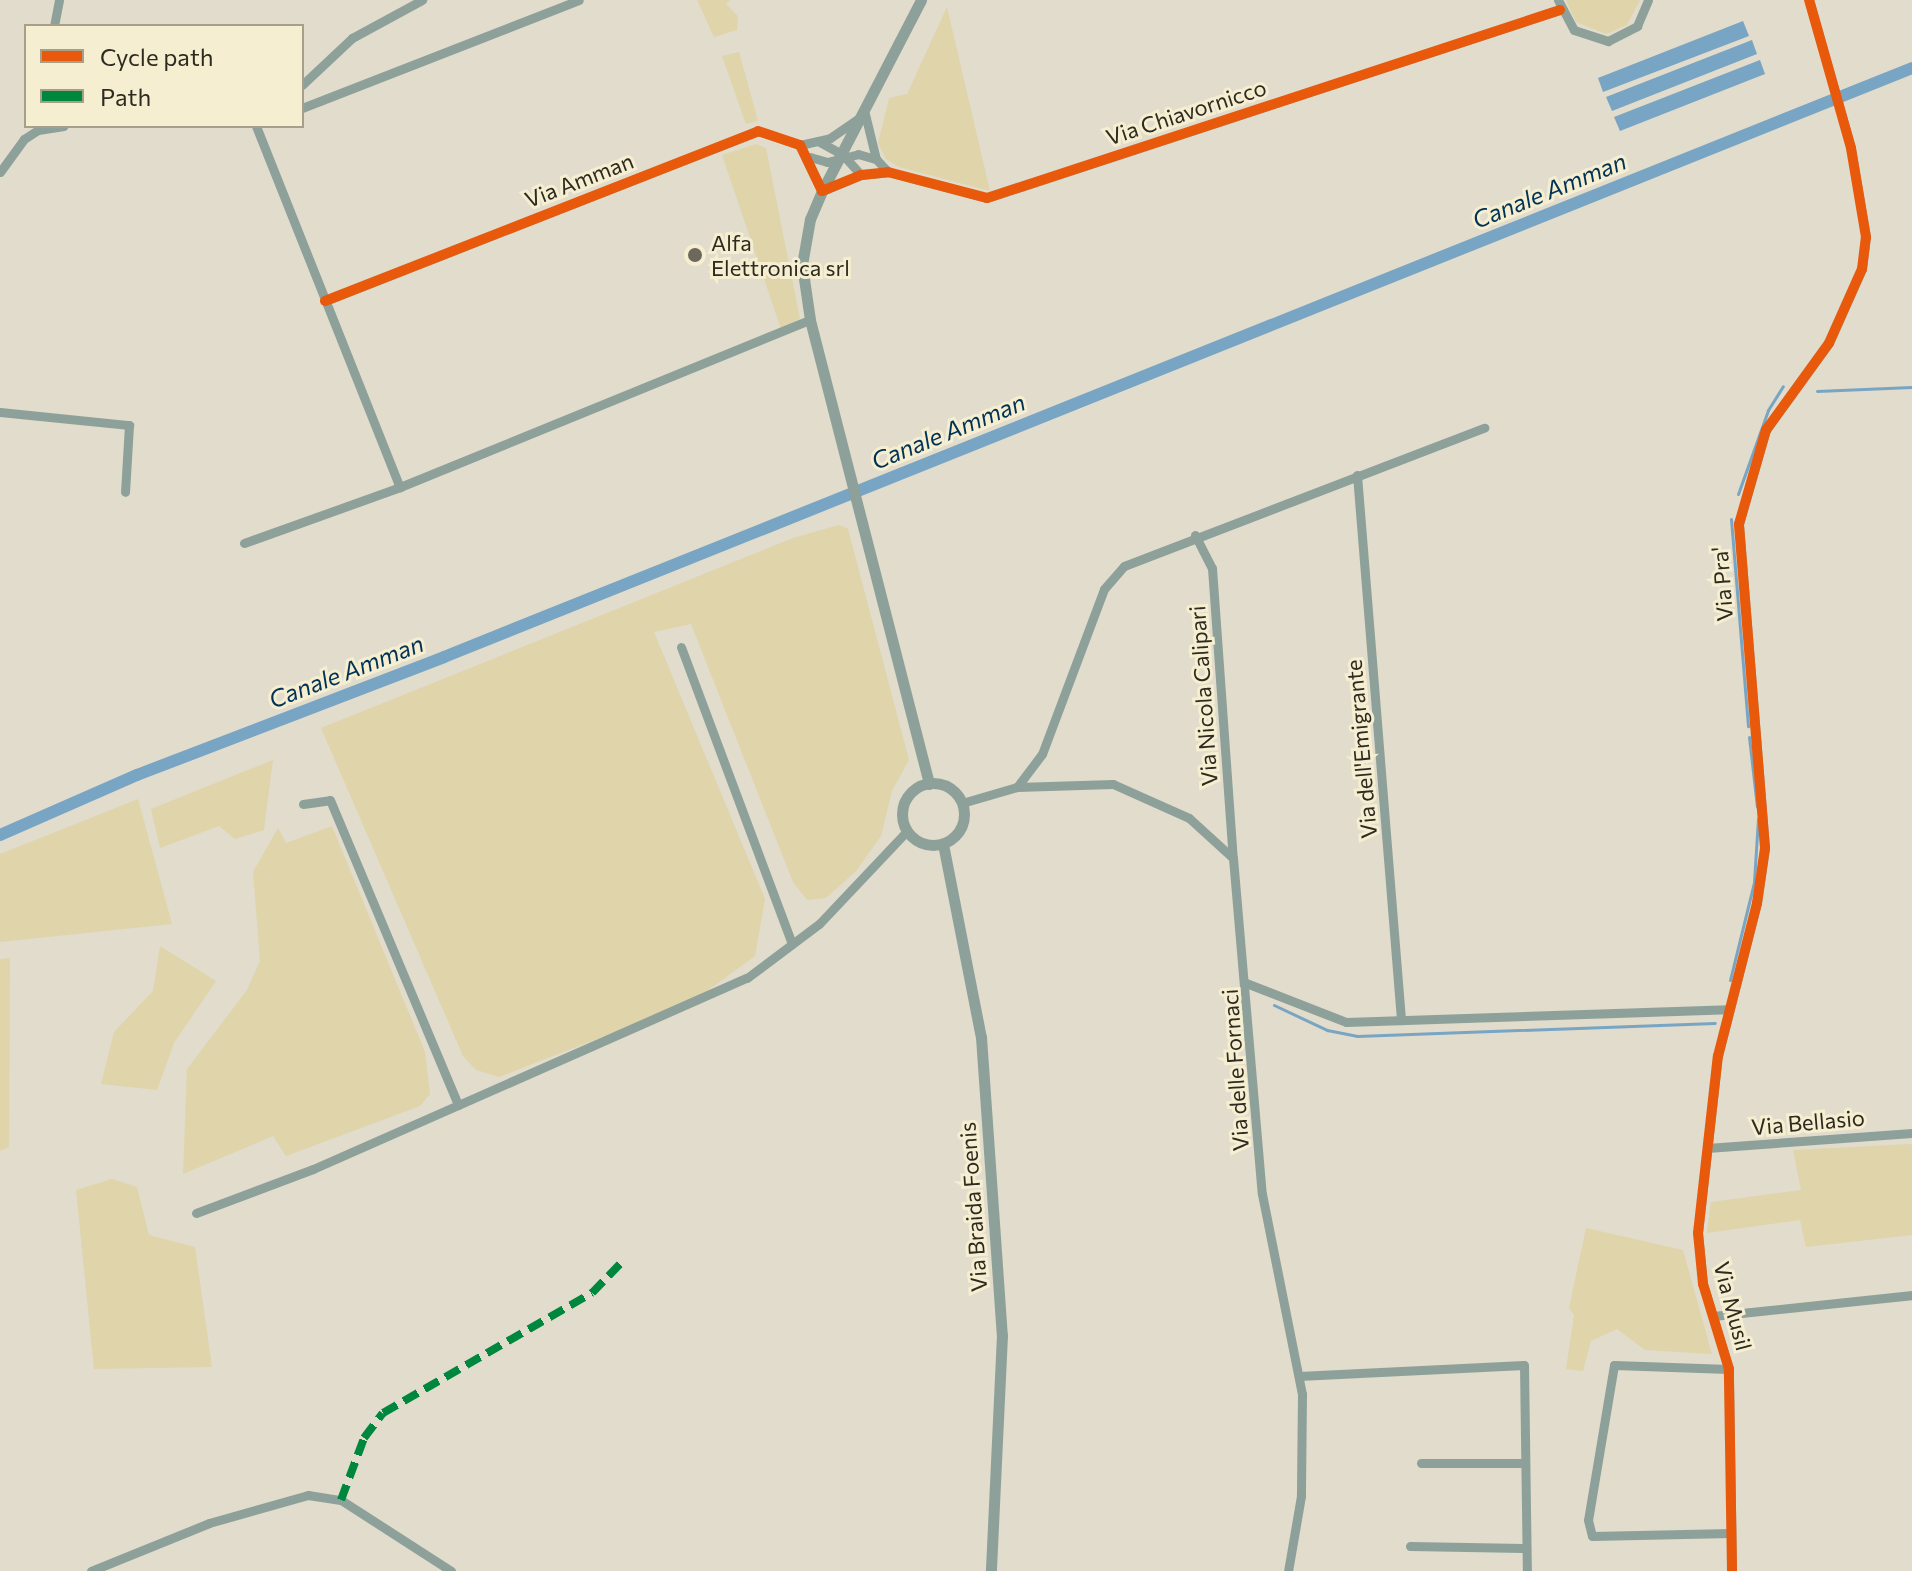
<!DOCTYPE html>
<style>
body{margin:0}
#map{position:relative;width:1912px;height:1571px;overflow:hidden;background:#e1dccc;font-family:Commissioner,sans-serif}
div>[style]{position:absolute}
.green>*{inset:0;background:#e0d4ab}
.water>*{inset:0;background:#79a5c4}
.stream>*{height:3px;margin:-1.5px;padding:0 1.5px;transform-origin:1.5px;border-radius:1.5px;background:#79a5c4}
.canal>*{height:12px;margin:-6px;padding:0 6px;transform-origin:6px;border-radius:6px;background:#79a5c4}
.minor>*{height:9px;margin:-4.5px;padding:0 4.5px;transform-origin:4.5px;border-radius:4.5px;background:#8da19a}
.tertiary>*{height:11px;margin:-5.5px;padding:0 5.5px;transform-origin:5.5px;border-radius:5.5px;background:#8da19a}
.tertiary>.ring{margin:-5.5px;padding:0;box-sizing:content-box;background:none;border:11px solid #8da19a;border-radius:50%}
.quiet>*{height:8px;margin-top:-4px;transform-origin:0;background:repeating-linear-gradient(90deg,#00873e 0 16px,transparent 0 24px)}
.cycleway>*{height:10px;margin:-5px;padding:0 5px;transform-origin:5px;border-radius:5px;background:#e8590c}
.dots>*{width:22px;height:22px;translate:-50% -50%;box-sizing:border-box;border:4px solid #f6eed1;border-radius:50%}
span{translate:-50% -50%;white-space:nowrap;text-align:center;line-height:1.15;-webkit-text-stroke:6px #f6eed1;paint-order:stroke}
.street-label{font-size:22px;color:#2d2a20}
.poi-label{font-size:22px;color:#2d2a20}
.left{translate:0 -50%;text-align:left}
.water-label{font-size:24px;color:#003255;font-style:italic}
.legend{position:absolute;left:24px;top:24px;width:280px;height:104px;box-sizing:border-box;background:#f6eed1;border:2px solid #a6a08a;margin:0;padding:10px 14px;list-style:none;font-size:24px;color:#2d2a20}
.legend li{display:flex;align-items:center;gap:16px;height:40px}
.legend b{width:40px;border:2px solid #a6a08a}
</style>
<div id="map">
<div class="green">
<div style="clip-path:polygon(697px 0,730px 0,726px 4px,738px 16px,737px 30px,714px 37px)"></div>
<div style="clip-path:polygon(1566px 0,1640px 0,1627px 25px,1606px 34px,1576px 22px)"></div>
<div style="clip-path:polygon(947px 7px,990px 191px,899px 167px,886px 159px,878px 143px,889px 98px,907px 94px)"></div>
<div style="clip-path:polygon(739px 52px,758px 121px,746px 124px,722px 56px)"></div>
<div style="clip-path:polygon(756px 144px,766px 148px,800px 319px,781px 329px,722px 155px)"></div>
<div style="clip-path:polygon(839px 525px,848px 529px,909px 760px,892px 791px,881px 836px,856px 871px,826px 898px,807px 900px,793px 882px,691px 624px,654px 632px,765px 899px,755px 956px,692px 1002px,499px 1077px,476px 1070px,463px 1056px,321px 728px,793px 538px)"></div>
<div style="clip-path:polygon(273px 760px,264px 830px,235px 839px,219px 826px,160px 848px,151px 809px)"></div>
<div style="clip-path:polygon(138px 799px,172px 924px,0 942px,0 854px)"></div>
<div style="clip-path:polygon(332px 826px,425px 1052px,430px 1094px,420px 1106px,286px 1156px,273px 1136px,183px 1174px,187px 1069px,247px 990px,260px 961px,253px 872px,278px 828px,286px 843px)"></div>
<div style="clip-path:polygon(160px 946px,216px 981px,174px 1043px,157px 1090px,101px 1084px,114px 1032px,153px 991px)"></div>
<div style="clip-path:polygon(10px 958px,9px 1147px,0 1151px,0 959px)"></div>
<div style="clip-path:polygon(1912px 1144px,1912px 1235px,1806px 1247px,1800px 1220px,1707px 1233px,1711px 1202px,1801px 1190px,1793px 1150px)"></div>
<div style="clip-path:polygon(112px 1179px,137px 1187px,149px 1235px,195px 1247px,212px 1367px,94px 1369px,76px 1190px)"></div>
<div style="clip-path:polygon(1586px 1228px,1683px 1250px,1712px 1354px,1645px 1350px,1617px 1329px,1591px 1341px,1583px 1371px,1566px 1369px,1574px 1315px,1569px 1308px)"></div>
</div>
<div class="water">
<div style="clip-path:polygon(1743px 21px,1749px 36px,1603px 92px,1598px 78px)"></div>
<div style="clip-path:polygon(1752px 40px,1757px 54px,1612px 111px,1606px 97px)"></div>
<div style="clip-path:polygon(1760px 60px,1765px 74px,1620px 131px,1614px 117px)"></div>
</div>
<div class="stream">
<div style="left:1817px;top:391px;width:95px;rotate:-2.4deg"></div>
<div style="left:1738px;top:494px;width:89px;rotate:-70.3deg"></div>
<div style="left:1768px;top:410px;width:28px;rotate:-58deg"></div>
<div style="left:1731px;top:519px;width:208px;rotate:85.3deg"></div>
<div style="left:1749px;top:737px;width:70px;rotate:83.5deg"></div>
<div style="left:1730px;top:980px;width:101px;rotate:-76.2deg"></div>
<div style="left:1754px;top:882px;width:63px;rotate:-86.4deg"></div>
<div style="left:1274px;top:1005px;width:59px;rotate:25.3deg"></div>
<div style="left:1327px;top:1030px;width:31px;rotate:11deg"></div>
<div style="left:1357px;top:1036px;width:358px;rotate:-2.1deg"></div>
</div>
<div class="canal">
<div style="left:0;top:835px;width:150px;rotate:-23.7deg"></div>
<div style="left:137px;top:775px;width:329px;rotate:-21deg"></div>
<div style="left:444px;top:657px;width:1582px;rotate:-21.86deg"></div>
</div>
<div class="minor">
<div style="left:1558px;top:0;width:34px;rotate:62deg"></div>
<div style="left:1574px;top:30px;width:36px;rotate:18deg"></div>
<div style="left:1608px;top:41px;width:33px;rotate:-27deg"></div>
<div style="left:1637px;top:26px;width:28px;rotate:-67deg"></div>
<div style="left:54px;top:26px;width:26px;rotate:-79deg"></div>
<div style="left:302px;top:85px;width:69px;rotate:-43.2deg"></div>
<div style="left:352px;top:38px;width:80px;rotate:-28.5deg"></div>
<div style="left:302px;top:108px;width:297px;rotate:-21.3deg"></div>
<div style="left:256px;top:126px;width:389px;rotate:68.3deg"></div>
<div style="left:400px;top:487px;width:443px;rotate:-22.2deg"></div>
<div style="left:818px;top:141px;width:29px;rotate:29deg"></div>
<div style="left:843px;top:155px;width:27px;rotate:48deg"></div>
<div style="left:800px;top:145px;width:31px;rotate:-13deg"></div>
<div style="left:830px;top:138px;width:42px;rotate:-34.4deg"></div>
<div style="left:865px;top:114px;width:46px;rotate:76.3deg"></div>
<div style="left:810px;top:157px;width:18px;rotate:16deg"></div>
<div style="left:827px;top:162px;width:32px;rotate:-14deg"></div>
<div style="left:858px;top:154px;width:19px;rotate:16deg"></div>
<div style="left:876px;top:159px;width:18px;rotate:47deg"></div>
<div style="left:0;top:172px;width:41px;rotate:-54deg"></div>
<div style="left:24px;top:139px;width:17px;rotate:-33deg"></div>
<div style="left:38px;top:130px;width:26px;rotate:-9deg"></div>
<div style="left:325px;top:301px;width:465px;rotate:-21.4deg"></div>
<div style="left:758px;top:131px;width:44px;rotate:18.4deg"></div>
<div style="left:800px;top:145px;width:51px;rotate:64.4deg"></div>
<div style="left:822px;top:191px;width:42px;rotate:-22.3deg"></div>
<div style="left:861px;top:175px;width:27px;rotate:-6deg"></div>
<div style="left:888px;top:172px;width:102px;rotate:14.7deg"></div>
<div style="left:987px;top:198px;width:603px;rotate:-18.16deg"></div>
<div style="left:0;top:412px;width:130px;rotate:5.8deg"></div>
<div style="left:129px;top:425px;width:67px;rotate:93.4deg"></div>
<div style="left:1357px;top:475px;width:547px;rotate:85.38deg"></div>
<div style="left:1195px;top:535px;width:37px;rotate:63deg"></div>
<div style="left:1212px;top:568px;width:291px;rotate:85.9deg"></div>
<div style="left:244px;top:543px;width:166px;rotate:-19.7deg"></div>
<div style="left:681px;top:647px;width:317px;rotate:69.5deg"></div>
<div style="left:1017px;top:787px;width:41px;rotate:-52.9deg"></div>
<div style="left:1042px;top:754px;width:176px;rotate:-69.4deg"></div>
<div style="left:1104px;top:589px;width:30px;rotate:-49deg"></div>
<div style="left:1124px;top:566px;width:386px;rotate:-21deg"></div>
<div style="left:962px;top:803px;width:57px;rotate:-16.2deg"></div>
<div style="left:1017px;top:787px;width:96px;rotate:-1.8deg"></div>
<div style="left:1113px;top:784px;width:83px;rotate:24.1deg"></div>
<div style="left:1189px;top:818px;width:59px;rotate:42.3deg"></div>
<div style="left:1233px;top:858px;width:337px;rotate:85.1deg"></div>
<div style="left:1262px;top:1194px;width:204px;rotate:78.7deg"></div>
<div style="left:1302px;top:1394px;width:102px;rotate:90.6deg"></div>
<div style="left:1301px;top:1496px;width:76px;rotate:99.8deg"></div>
<div style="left:303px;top:804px;width:27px;rotate:-8deg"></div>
<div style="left:330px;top:800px;width:331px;rotate:67.2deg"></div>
<div style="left:1246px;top:983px;width:107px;rotate:21.3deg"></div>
<div style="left:1346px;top:1022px;width:382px;rotate:-1.9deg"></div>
<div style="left:1707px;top:1148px;width:206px;rotate:-4.2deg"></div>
<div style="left:196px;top:1213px;width:125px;rotate:-20.6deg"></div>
<div style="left:313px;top:1169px;width:474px;rotate:-23.8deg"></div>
<div style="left:747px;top:978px;width:90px;rotate:-36.9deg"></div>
<div style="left:819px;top:924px;width:128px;rotate:-46.6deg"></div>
<div style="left:1713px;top:1316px;width:200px;rotate:-6deg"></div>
<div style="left:1729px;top:1369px;width:115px;rotate:-178deg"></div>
<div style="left:1614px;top:1365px;width:157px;rotate:99.5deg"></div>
<div style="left:1588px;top:1520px;width:16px;rotate:76deg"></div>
<div style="left:1592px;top:1536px;width:139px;rotate:-1.2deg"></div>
<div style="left:1299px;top:1376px;width:225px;rotate:-2.8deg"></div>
<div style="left:1524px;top:1365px;width:206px;rotate:89.2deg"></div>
<div style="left:1421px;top:1463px;width:102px"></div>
<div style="left:1410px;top:1546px;width:113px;rotate:1deg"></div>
<div style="left:91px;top:1571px;width:127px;rotate:-22.1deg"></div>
<div style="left:209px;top:1523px;width:103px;rotate:-15.8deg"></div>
<div style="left:308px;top:1495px;width:33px;rotate:9deg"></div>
<div style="left:341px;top:1500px;width:131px;rotate:32.8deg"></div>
<div style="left:1732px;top:1571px;width:202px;rotate:-90.9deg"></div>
<div style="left:1729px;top:1369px;width:89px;rotate:-107deg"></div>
<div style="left:1703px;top:1284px;width:51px;rotate:-95.6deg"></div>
<div style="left:1698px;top:1233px;width:178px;rotate:-83.6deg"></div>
<div style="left:1718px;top:1056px;width:158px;rotate:-75.7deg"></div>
<div style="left:1757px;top:903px;width:56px;rotate:-81.7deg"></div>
<div style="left:1765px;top:848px;width:325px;rotate:-94.6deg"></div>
<div style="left:1739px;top:524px;width:98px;rotate:-74deg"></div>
<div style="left:1766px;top:430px;width:107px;rotate:-54.1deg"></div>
<div style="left:1829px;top:343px;width:81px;rotate:-66deg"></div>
<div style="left:1862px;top:269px;width:32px;rotate:-83deg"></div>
<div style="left:1866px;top:237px;width:90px;rotate:-99.6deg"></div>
<div style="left:1851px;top:148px;width:154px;rotate:-105.8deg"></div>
</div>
<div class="tertiary">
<div style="left:921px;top:0;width:215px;rotate:117.4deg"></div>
<div style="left:822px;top:191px;width:30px;rotate:113deg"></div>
<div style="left:810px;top:219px;width:47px;rotate:99.9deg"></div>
<div style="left:802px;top:265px;width:56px;rotate:81.7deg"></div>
<div style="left:810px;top:320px;width:479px;rotate:75.6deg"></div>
<div class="ring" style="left:902px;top:783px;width:51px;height:51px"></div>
<div style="left:943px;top:844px;width:197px;rotate:78.9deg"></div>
<div style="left:981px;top:1037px;width:299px;rotate:86deg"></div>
<div style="left:1002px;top:1335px;width:236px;rotate:92.7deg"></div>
</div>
<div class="quiet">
<div style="left:341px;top:1500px;width:66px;rotate:-69.6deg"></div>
<div style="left:364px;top:1438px;width:31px;rotate:-53deg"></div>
<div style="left:383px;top:1413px;width:241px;rotate:-29.9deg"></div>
<div style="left:592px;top:1293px;width:42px;rotate:-46deg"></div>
</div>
<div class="cycleway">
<div style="left:325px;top:301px;width:465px;rotate:-21.4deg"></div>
<div style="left:758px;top:131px;width:44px;rotate:18.4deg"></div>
<div style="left:800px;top:145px;width:51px;rotate:64.4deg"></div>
<div style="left:822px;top:191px;width:42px;rotate:-22.3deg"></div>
<div style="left:861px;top:175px;width:27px;rotate:-6deg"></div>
<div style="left:888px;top:172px;width:102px;rotate:14.7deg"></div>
<div style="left:987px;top:198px;width:603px;rotate:-18.16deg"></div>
<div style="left:1732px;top:1571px;width:202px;rotate:-90.9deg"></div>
<div style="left:1729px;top:1369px;width:89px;rotate:-107deg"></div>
<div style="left:1703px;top:1284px;width:51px;rotate:-95.6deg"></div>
<div style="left:1698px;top:1233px;width:178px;rotate:-83.6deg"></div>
<div style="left:1718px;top:1056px;width:158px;rotate:-75.7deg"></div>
<div style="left:1757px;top:903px;width:56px;rotate:-81.7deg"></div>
<div style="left:1765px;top:848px;width:325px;rotate:-94.6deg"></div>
<div style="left:1739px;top:524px;width:98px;rotate:-74deg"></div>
<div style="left:1766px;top:430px;width:107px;rotate:-54.1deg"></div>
<div style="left:1829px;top:343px;width:81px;rotate:-66deg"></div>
<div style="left:1862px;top:269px;width:32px;rotate:-83deg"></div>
<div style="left:1866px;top:237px;width:90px;rotate:-99.6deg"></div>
<div style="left:1851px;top:148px;width:154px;rotate:-105.8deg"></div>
</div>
<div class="dots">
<div style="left:695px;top:255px;background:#6c685c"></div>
</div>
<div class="street-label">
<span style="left:1186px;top:112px;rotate:-18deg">Via Chiavornicco</span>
<span style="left:579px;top:180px;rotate:-21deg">Via Amman</span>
<span style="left:1722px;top:584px;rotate:-94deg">Via Pra'</span>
<span style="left:1203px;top:696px;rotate:-94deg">Via Nicola Calipari</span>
<span style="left:1361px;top:749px;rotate:-95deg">Via dell'Emigrante</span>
<span style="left:1235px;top:1070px;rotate:-94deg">Via delle Fornaci</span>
<span style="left:1808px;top:1122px;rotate:-5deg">Via Bellasio</span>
<span style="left:973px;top:1207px;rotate:-94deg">Via Braida Foenis</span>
<span style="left:1733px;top:1306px;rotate:75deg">Via Musil</span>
</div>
<div class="poi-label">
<span class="left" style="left:711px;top:255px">Alfa<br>Elettronica srl</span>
</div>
<div class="water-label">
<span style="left:1549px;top:190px;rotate:-22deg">Canale Amman</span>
<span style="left:948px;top:431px;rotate:-22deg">Canale Amman</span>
<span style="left:346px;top:671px;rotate:-21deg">Canale Amman</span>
</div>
<ul class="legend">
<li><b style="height:10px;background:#e8590c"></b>Cycle path</li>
<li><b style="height:10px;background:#00873e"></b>Path</li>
</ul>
</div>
